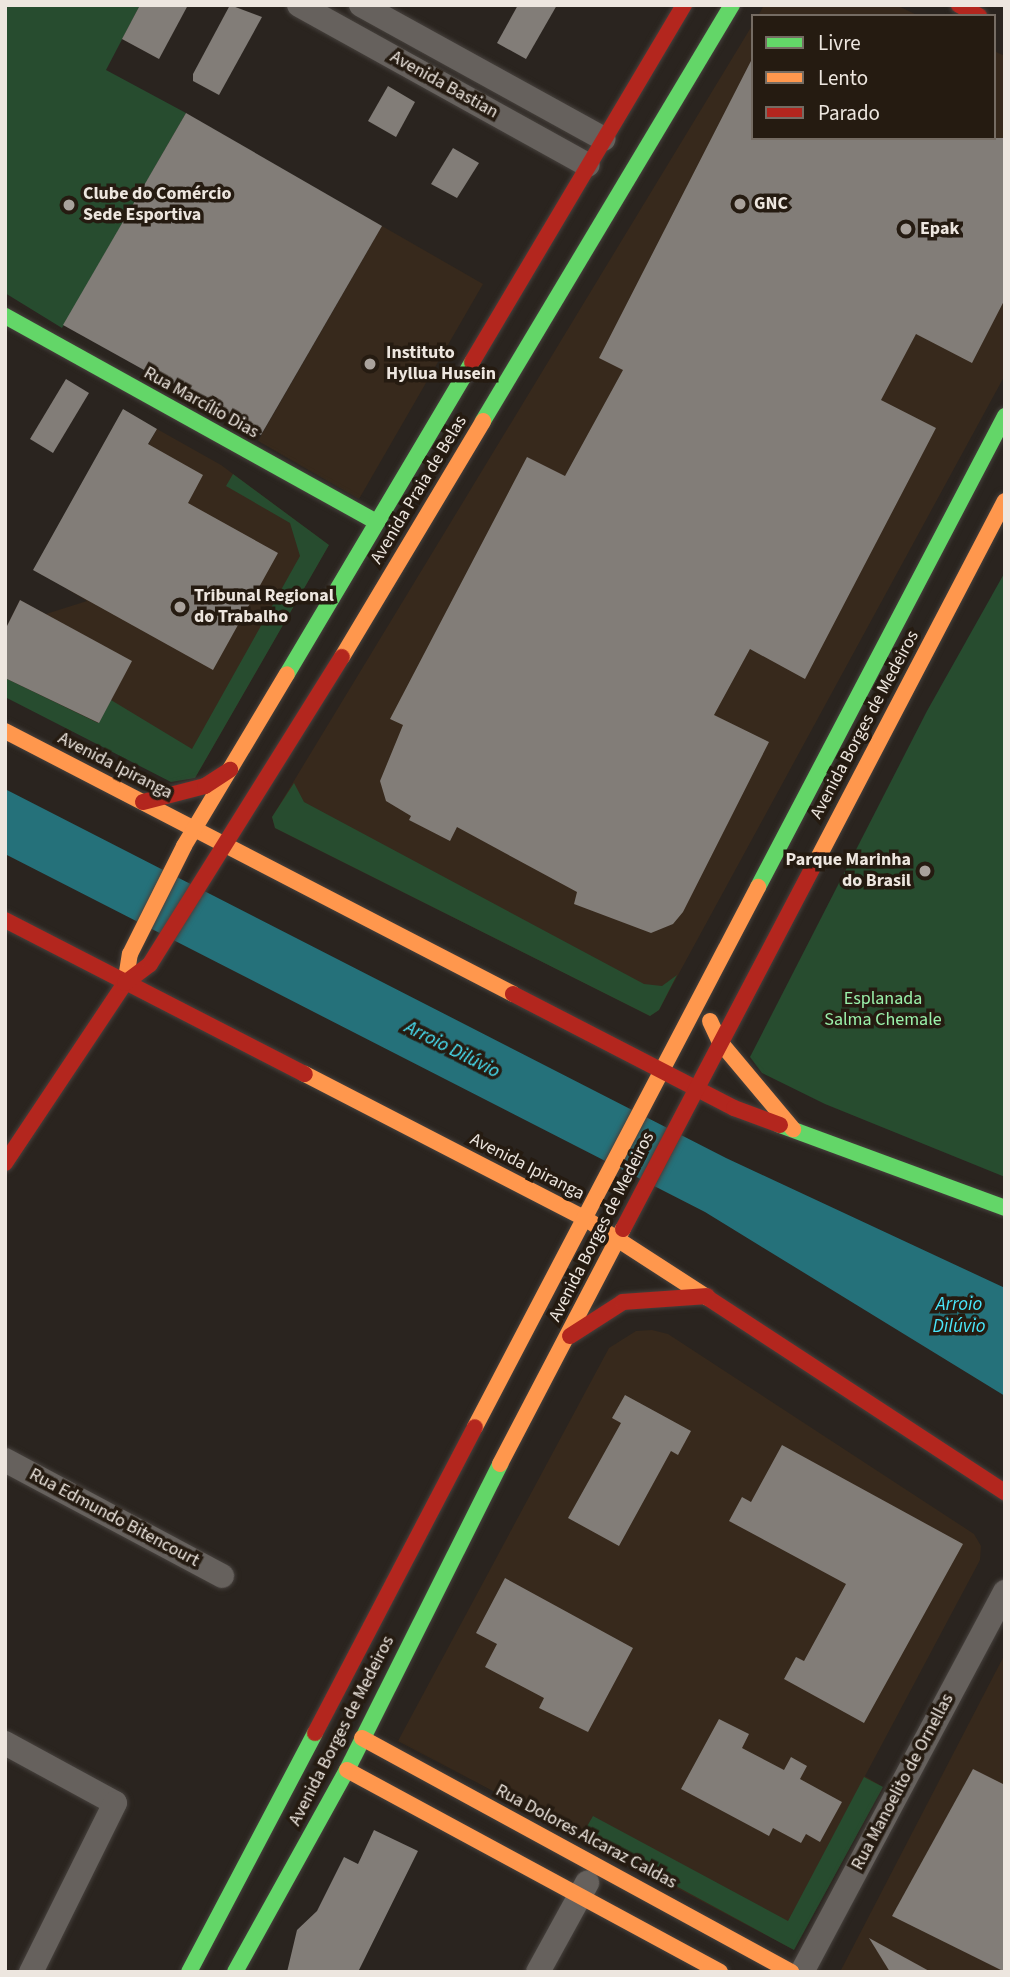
<!DOCTYPE html>
<meta charset="utf-8">
<style>
body{margin:0}
#map{position:relative;width:1010px;height:1977px;overflow:hidden;background:#2a241f;font-family:"Source Sans 3",sans-serif}
div>[style]{position:absolute}
.built>*{inset:0;background:#37291c}
.green>*{inset:0;background:#274c2f}
.water>*{inset:0;background:#25717a}
.building>*{inset:0;background:#827d78}
.roads{filter:drop-shadow(0 0 2px #46413d) drop-shadow(0 0 2px #46413d)}
.street>*{height:24px;margin:-12px;padding:0 12px;transform-origin:12px;border-radius:12px;background:#66615d}
.fast>*{height:16px;margin:-8px;padding:0 8px;transform-origin:8px;border-radius:8px;background:#63d668}
.slow>*{height:16px;margin:-8px;padding:0 8px;transform-origin:8px;border-radius:8px;background:#ff974d}
.jam>*{height:16px;margin:-8px;padding:0 8px;transform-origin:8px;border-radius:8px;background:#b3261e}
.dots>*{width:19px;height:19px;translate:-50% -50%;box-sizing:border-box;border:4px solid #251b11;border-radius:50%}
span{translate:-50% -50%;white-space:nowrap;text-align:center;line-height:1.15;-webkit-text-stroke:7px #251b11;paint-order:stroke}
.street-label{font-size:18px;color:#ede6df}
.poi-label{font-size:18px;color:#ede6df;font-weight:700}
.left{translate:0 -50%;text-align:left}
.right{translate:-100% -50%;text-align:right}
.park-label{font-size:18px;color:#9bf2ab}
.water-label{font-size:19px;color:#49e6fa;font-style:italic}
.frame{position:absolute;inset:0;border:7px solid #ede6df;pointer-events:none}
.legend{position:absolute;left:751px;top:14px;width:245px;height:126px;box-sizing:border-box;background:#251b11;border:2px solid #756c63;margin:0;padding:9px 12px;list-style:none;font-size:21px;color:#ede6df}
.legend li{display:flex;align-items:center;gap:14px;height:35px}
.legend b{width:35px;border:2px solid #756c63}
</style>
<div id="map">
<div class="built">
<div style="clip-path:polygon(764px 5px,896px 5px,919px 16px,758px 16px)"></div>
<div style="clip-path:polygon(753px 24px,753px 138px,994px 138px,994px 51px,1005px 56px,1005px 375px,659px 1010px,650px 1016px,275px 828px,272px 817px)"></div>
<div style="clip-path:polygon(382px 226px,483px 284px,359px 499px,258px 441px)"></div>
<div style="clip-path:polygon(157px 429px,221px 465px,329px 545px,195px 778px,5px 697px,5px 630px,20px 600px,46px 614px,87px 601px,67px 589px)"></div>
<div style="clip-path:polygon(652px 1330px,668px 1334px,974px 1534px,981px 1546px,980px 1560px,865px 1776px,883px 1787px,794px 1950px,398px 1741px,609px 1348px,636px 1331px)"></div>
<div style="clip-path:polygon(1005px 1654px,1005px 1972px,840px 1972px,994px 1675px)"></div>
</div>
<div class="green">
<div style="clip-path:polygon(5px 5px,140px 5px,106px 70px,186px 113px,62px 328px,5px 293px)"></div>
<div style="clip-path:polygon(233px 474px,329px 545px,195px 778px,171px 782px,5px 697px,5px 678px,98px 723px,111px 700px,192px 749px,300px 556px,290px 523px,226px 486px)"></div>
<div style="clip-path:polygon(1005px 572px,1005px 1177px,825px 1104px,762px 1073px,750px 1057px,927px 711px)"></div>
<div style="clip-path:polygon(294px 783px,304px 802px,644px 984px,662px 986px,677px 975px,659px 1010px,650px 1016px,275px 828px,272px 817px)"></div>
<div style="clip-path:polygon(864px 1777px,883px 1787px,794px 1950px,582px 1835px,593px 1816px,788px 1921px)"></div>
</div>
<div class="water">
<div style="clip-path:polygon(5px 789px,726px 1158px,1005px 1288px,1005px 1396px,705px 1212px,5px 854px)"></div>
</div>
<div class="building">
<div style="clip-path:polygon(140px 5px,188px 5px,159px 59px,122px 39px)"></div>
<div style="clip-path:polygon(230px 5px,262px 17px,219px 95px,193px 81px,193px 74px)"></div>
<div style="clip-path:polygon(518px 5px,557px 5px,526px 59px,497px 43px)"></div>
<div style="clip-path:polygon(753px 57px,753px 138px,1005px 138px,1005px 299px,972px 363px,916px 334px,881px 400px,936px 428px,805px 679px,750px 649px,714px 715px,769px 742px,683px 912px,673px 924px,651px 933px,574px 904px,577px 892px,457px 827px,450px 841px,409px 820px,411px 816px,386px 801px,380px 781px,403px 725px,390px 719px,527px 457px,565px 476px,623px 370px,599px 358px)"></div>
<div style="clip-path:polygon(388px 86px,415px 102px,396px 137px,368px 121px)"></div>
<div style="clip-path:polygon(186px 113px,382px 226px,261px 435px,63px 325px)"></div>
<div style="clip-path:polygon(453px 148px,479px 163px,457px 198px,431px 184px)"></div>
<div style="clip-path:polygon(66px 379px,89px 393px,53px 453px,30px 439px)"></div>
<div style="clip-path:polygon(123px 409px,157px 429px,148px 444px,203px 475px,188px 503px,278px 553px,213px 670px,33px 570px)"></div>
<div style="clip-path:polygon(20px 600px,132px 661px,99px 723px,5px 678px,5px 630px)"></div>
<div style="clip-path:polygon(625px 1395px,691px 1431px,678px 1455px,671px 1451px,619px 1546px,568px 1518px,621px 1423px,612px 1418px)"></div>
<div style="clip-path:polygon(782px 1445px,963px 1544px,864px 1723px,784px 1679px,796px 1657px,804px 1661px,846px 1584px,729px 1521px,742px 1497px,751px 1502px)"></div>
<div style="clip-path:polygon(505px 1578px,633px 1648px,588px 1732px,539px 1708px,544px 1698px,485px 1667px,497px 1644px,476px 1633px)"></div>
<div style="clip-path:polygon(719px 1719px,749px 1734px,742px 1748px,784px 1770px,791px 1757px,807px 1766px,800px 1779px,842px 1802px,820px 1842px,806px 1834px,801px 1843px,773px 1828px,769px 1836px,681px 1789px)"></div>
<div style="clip-path:polygon(973px 1769px,1005px 1785px,1005px 1972px,892px 1916px)"></div>
<div style="clip-path:polygon(374px 1830px,418px 1851px,358px 1972px,287px 1972px,297px 1930px,317px 1911px,344px 1857px,358px 1864px)"></div>
<div style="clip-path:polygon(869px 1938px,931px 1972px,890px 1972px)"></div>
</div>
<div class="roads">
<div class="street">
<div style="left:299px;top:5px;width:330px;rotate:29deg"></div>
<div style="left:361px;top:5px;width:277px;rotate:28.9deg"></div>
<div style="left:5px;top:1460px;width:246px;rotate:28.1deg"></div>
<div style="left:5px;top:1743px;width:125px;rotate:28.6deg"></div>
<div style="left:115px;top:1803px;width:189px;rotate:116.4deg"></div>
<div style="left:538px;top:1972px;width:102px;rotate:-61.2deg"></div>
<div style="left:802px;top:1972px;width:431px;rotate:-61.9deg"></div>
</div>
<div class="fast">
<div style="left:5px;top:316px;width:425px;rotate:29deg"></div>
<div style="left:483px;top:421px;width:485px;rotate:-59.1deg"></div>
<div style="left:287px;top:674px;width:363px;rotate:-59.3deg"></div>
<div style="left:758px;top:887px;width:532px;rotate:-62.33deg"></div>
<div style="left:780px;top:1125px;width:240px;rotate:20.2deg"></div>
<div style="left:189px;top:1972px;width:270px;rotate:-62.2deg"></div>
<div style="left:235px;top:1972px;width:231px;rotate:-61deg"></div>
<div style="left:347px;top:1770px;width:342px;rotate:-63.4deg"></div>
</div>
<div class="slow">
<div style="left:342px;top:657px;width:275px;rotate:-59.1deg"></div>
<div style="left:5px;top:731px;width:572px;rotate:27.37deg"></div>
<div style="left:817px;top:860px;width:405px;rotate:-62.4deg"></div>
<div style="left:127px;top:972px;width:18px;rotate:-81deg"></div>
<div style="left:130px;top:954px;width:121px;rotate:-63.4deg"></div>
<div style="left:184px;top:846px;width:200px;rotate:-59.1deg"></div>
<div style="left:710px;top:1021px;width:23px;rotate:65deg"></div>
<div style="left:720px;top:1042px;width:114px;rotate:50deg"></div>
<div style="left:305px;top:1074px;width:316px;rotate:27.3deg"></div>
<div style="left:586px;top:1219px;width:145px;rotate:32.9deg"></div>
<div style="left:475px;top:1427px;width:610px;rotate:-62.34deg"></div>
<div style="left:500px;top:1464px;width:265px;rotate:-62.4deg"></div>
<div style="left:362px;top:1738px;width:489px;rotate:28.6deg"></div>
<div style="left:347px;top:1770px;width:424px;rotate:28.4deg"></div>
</div>
<div class="jam">
<div style="left:959px;top:5px;width:23px;rotate:29deg"></div>
<div style="left:472px;top:362px;width:415px;rotate:-59.3deg"></div>
<div style="left:143px;top:802px;width:64px;rotate:-14.5deg"></div>
<div style="left:205px;top:786px;width:30px;rotate:-33deg"></div>
<div style="left:5px;top:920px;width:337px;rotate:27.2deg"></div>
<div style="left:513px;top:994px;width:249px;rotate:27.3deg"></div>
<div style="left:734px;top:1108px;width:49px;rotate:20.3deg"></div>
<div style="left:5px;top:1163px;width:216px;rotate:-56.3deg"></div>
<div style="left:125px;top:983px;width:31px;rotate:-37deg"></div>
<div style="left:150px;top:964px;width:362px;rotate:-58deg"></div>
<div style="left:623px;top:1229px;width:417px;rotate:-62.3deg"></div>
<div style="left:708px;top:1298px;width:355px;rotate:33.2deg"></div>
<div style="left:570px;top:1336px;width:63px;rotate:-32.7deg"></div>
<div style="left:623px;top:1302px;width:84px;rotate:-4.1deg"></div>
<div style="left:315px;top:1733px;width:345px;rotate:-62.4deg"></div>
</div>
</div>
<div class="dots">
<div style="left:740px;top:204px;background:#a9a29c"></div>
<div style="left:69px;top:205px;background:#a9a29c"></div>
<div style="left:906px;top:229px;background:#a9a29c"></div>
<div style="left:370px;top:364px;background:#a9a29c"></div>
<div style="left:180px;top:607px;background:#a9a29c"></div>
<div style="left:925px;top:871px;background:#a9a29c"></div>
</div>
<div class="street-label">
<span style="left:444px;top:85px;rotate:29deg">Avenida Bastian</span>
<span style="left:201px;top:403px;rotate:29deg">Rua Marcílio Dias</span>
<span style="left:419px;top:490px;rotate:-59deg">Avenida Praia de Belas</span>
<span style="left:865px;top:725px;rotate:-62deg">Avenida Borges de Medeiros</span>
<span style="left:115px;top:766px;rotate:27deg">Avenida Ipiranga</span>
<span style="left:527px;top:1167px;rotate:27deg">Avenida Ipiranga</span>
<span style="left:602px;top:1227px;rotate:-63deg">Avenida Borges de Medeiros</span>
<span style="left:114px;top:1518px;rotate:28deg">Rua Edmundo Bitencourt</span>
<span style="left:342px;top:1731px;rotate:-63deg">Avenida Borges de Medeiros</span>
<span style="left:903px;top:1782px;rotate:-62deg">Rua Manoelito de Ornellas</span>
<span style="left:586px;top:1837px;rotate:28deg">Rua Dolores Alcaraz Caldas</span>
</div>
<div class="poi-label">
<span class="left" style="left:83px;top:205px">Clube do Comércio<br>Sede Esportiva</span>
<span class="left" style="left:754px;top:204px">GNC</span>
<span class="left" style="left:920px;top:229px">Epak</span>
<span class="left" style="left:386px;top:364px">Instituto<br>Hyllua Husein</span>
<span class="left" style="left:194px;top:607px">Tribunal Regional<br>do Trabalho</span>
<span class="right" style="left:911px;top:871px">Parque Marinha<br>do Brasil</span>
</div>
<div class="park-label">
<span style="left:883px;top:1010px">Esplanada<br>Salma Chemale</span>
</div>
<div class="water-label">
<span style="left:452px;top:1050px;rotate:27deg">Arroio Dilúvio</span>
<span style="left:959px;top:1316px">Arroio<br>Dilúvio</span>
</div>
<div class="frame"></div>
<ul class="legend">
<li><b style="height:9px;background:#63d668"></b>Livre</li>
<li><b style="height:9px;background:#ff974d"></b>Lento</li>
<li><b style="height:9px;background:#b3261e"></b>Parado</li>
</ul>
</div>
